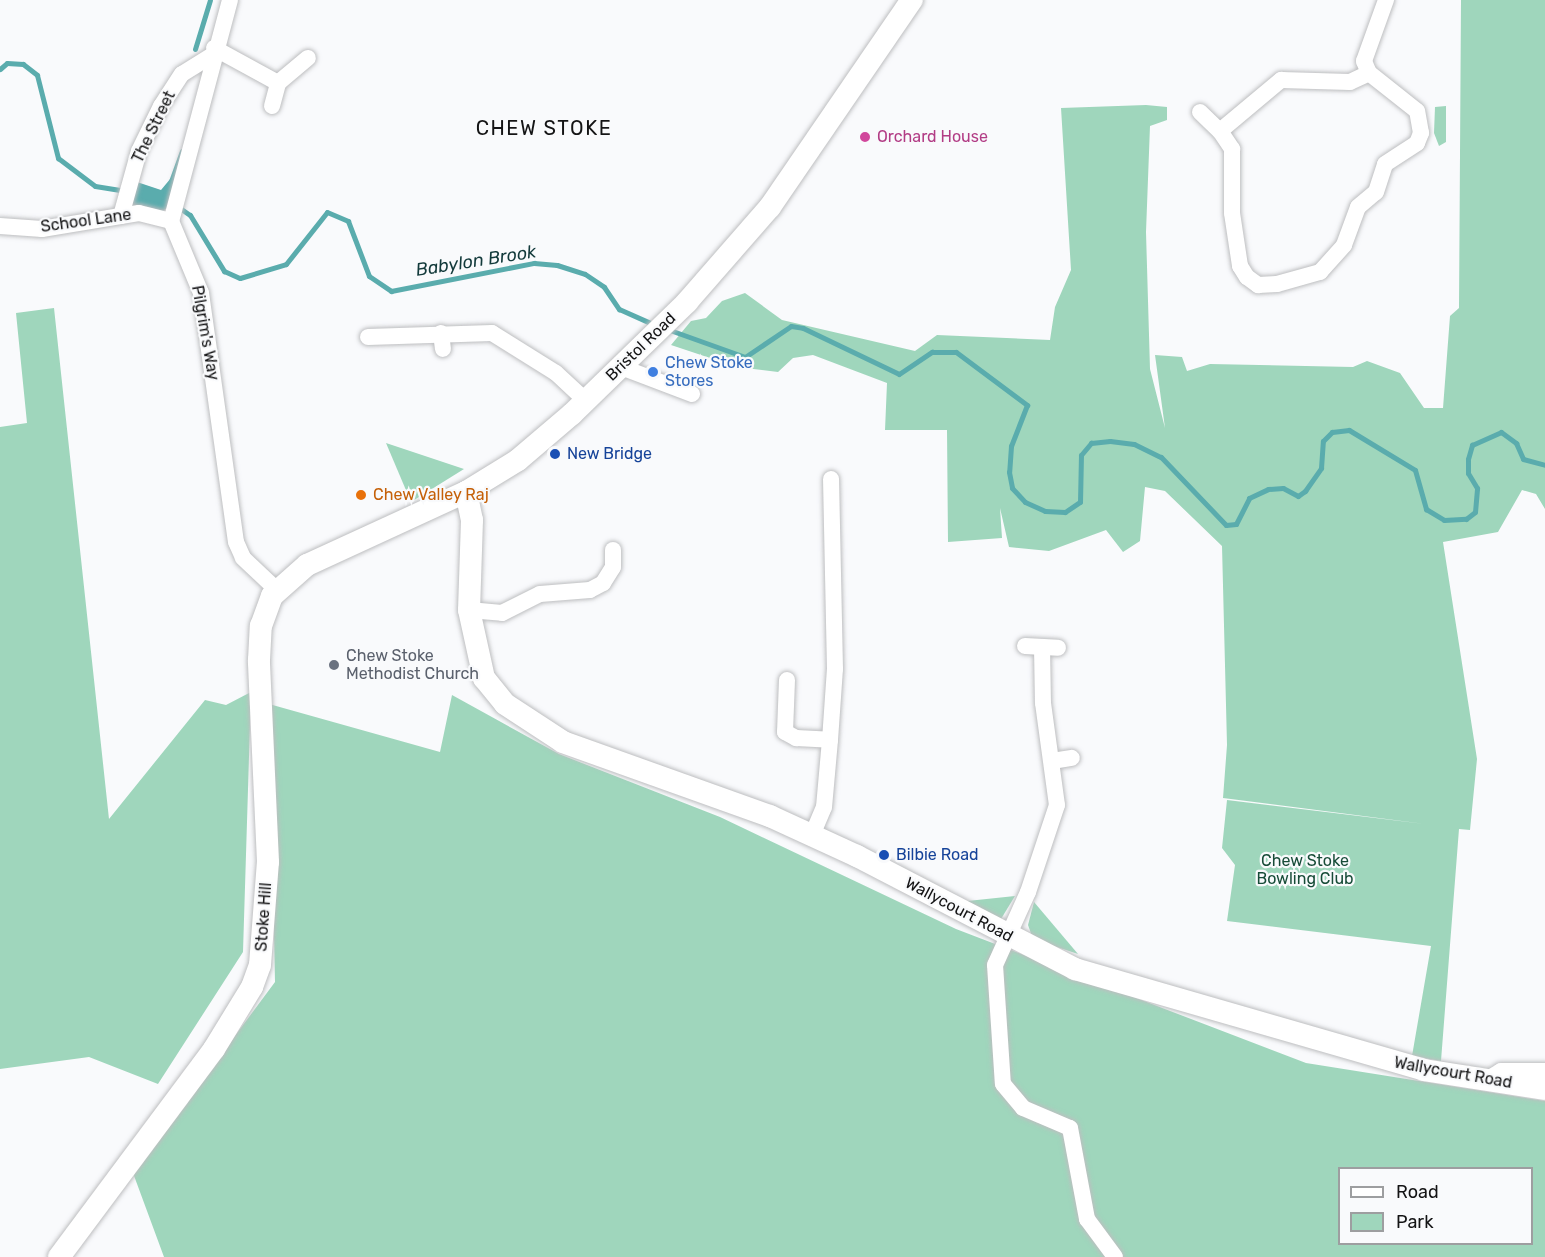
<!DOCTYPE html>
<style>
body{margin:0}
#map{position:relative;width:1545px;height:1257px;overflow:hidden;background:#f9fafc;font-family:Rubik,sans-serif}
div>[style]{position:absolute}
.green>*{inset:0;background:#9fd6bc}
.water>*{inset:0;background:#5aacad}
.stream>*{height:5px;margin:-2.5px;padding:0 2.5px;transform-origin:2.5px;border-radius:2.5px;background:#5aacad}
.roads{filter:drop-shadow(0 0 2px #bdbec0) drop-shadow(0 0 2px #bdbec0)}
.street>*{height:16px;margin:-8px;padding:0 8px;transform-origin:8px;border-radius:8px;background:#fff}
.secondary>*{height:22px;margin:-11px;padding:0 11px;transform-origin:11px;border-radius:11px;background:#fff}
.dots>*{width:16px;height:16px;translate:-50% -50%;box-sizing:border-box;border:3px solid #f9fafc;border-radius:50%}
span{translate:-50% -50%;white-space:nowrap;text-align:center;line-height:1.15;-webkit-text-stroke:4.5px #f9fafc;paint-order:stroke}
.street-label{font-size:16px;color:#141415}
.hotel-label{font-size:16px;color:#b23c85}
.left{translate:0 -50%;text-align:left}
.shop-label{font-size:16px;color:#366cbe}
.transit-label{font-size:16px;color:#164399}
.food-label{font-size:16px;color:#c56008}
.worship-label{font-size:16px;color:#5b616d}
.park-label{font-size:16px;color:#174c38}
.water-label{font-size:18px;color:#133a3b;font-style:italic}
.quarter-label{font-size:20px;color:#141415;letter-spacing:1.5px}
.legend{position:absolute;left:1338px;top:1167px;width:195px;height:78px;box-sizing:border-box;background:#f9fafc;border:2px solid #9d9ea0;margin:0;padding:8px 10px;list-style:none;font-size:18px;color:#141415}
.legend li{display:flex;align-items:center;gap:12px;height:30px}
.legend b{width:30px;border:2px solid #9d9ea0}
</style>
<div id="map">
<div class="green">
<div style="clip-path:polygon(1461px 0,1545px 0,1545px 509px,1536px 494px,1522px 490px,1498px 532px,1443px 542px,1477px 759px,1470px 830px,1459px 829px,1441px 1061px,1412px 1056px,1431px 946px,1227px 921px,1235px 865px,1222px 848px,1227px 800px,1425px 824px,1223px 798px,1227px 745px,1222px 546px,1165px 491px,1145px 487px,1140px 541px,1123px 552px,1106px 530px,1049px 551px,1009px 547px,1000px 508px,1002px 538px,948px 542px,947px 430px,885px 430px,887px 383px,813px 355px,793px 358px,778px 372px,737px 367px,671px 345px,691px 321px,706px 318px,722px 301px,745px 293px,782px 320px,915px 351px,937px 335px,1050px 340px,1055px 307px,1071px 270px,1061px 108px,1146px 105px,1167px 107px,1167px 120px,1150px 126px,1146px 232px,1150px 369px,1165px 428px,1155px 355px,1182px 357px,1187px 371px,1210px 364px,1353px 367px,1367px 361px,1400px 373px,1424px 408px,1443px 408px,1450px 316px,1459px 308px)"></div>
<div style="clip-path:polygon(1446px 106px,1446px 142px,1439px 146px,1434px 133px,1435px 107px)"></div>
<div style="clip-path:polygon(54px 308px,109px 819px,205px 700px,226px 705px,251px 692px,243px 952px,158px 1084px,89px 1057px,0 1069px,0 427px,27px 423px,16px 313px)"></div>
<div style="clip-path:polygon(386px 443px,464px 469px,411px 502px)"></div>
<div style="clip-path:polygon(evenodd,452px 695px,559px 754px,720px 817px,956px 929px,1306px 1063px,1545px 1101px,1545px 1257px,164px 1257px,133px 1173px,275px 982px,269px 704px,440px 752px,452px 695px,1340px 1168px,1532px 1168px,1532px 1244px,1340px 1244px,1340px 1168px)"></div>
<div style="clip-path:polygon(1015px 896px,1001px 919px,958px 902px)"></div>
<div style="clip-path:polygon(1034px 902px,1078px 954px,1033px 939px,1028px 925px)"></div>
</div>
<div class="water">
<div style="clip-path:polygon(171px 178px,177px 180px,167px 208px,160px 213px,126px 206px,134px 181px,161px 190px)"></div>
</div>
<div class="stream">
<div style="left:195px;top:49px;width:51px;rotate:-73deg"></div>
<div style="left:0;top:69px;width:9px;rotate:-41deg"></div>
<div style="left:7px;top:63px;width:16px;rotate:4deg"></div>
<div style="left:23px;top:64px;width:18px;rotate:38deg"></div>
<div style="left:37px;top:75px;width:86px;rotate:75.8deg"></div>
<div style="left:58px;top:158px;width:46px;rotate:37.1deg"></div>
<div style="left:95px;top:186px;width:30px;rotate:9deg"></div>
<div style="left:170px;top:184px;width:35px;rotate:-70deg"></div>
<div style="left:177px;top:206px;width:16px;rotate:35deg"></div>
<div style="left:190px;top:215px;width:66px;rotate:58.7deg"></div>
<div style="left:224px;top:271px;width:17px;rotate:24deg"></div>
<div style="left:240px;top:278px;width:48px;rotate:-16.9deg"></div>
<div style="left:286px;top:264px;width:66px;rotate:-51.7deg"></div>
<div style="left:327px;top:212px;width:23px;rotate:23deg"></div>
<div style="left:348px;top:221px;width:59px;rotate:69.1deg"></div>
<div style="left:369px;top:276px;width:27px;rotate:34deg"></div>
<div style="left:391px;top:291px;width:146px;rotate:-11.1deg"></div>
<div style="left:534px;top:263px;width:23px;rotate:5deg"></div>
<div style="left:557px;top:265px;width:29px;rotate:18deg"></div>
<div style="left:585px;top:274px;width:23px;rotate:34deg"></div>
<div style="left:604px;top:287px;width:27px;rotate:56deg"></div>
<div style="left:619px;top:309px;width:39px;rotate:24deg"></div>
<div style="left:667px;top:329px;width:83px;rotate:19.7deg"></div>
<div style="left:745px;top:357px;width:55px;rotate:-34deg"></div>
<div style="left:791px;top:326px;width:12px;rotate:9deg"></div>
<div style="left:803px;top:328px;width:106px;rotate:25.6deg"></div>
<div style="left:899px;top:374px;width:40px;rotate:-34deg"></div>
<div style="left:932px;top:352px;width:24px"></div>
<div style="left:956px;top:352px;width:89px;rotate:36.7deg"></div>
<div style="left:1027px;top:405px;width:44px;rotate:111.3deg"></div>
<div style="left:1011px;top:446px;width:26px;rotate:94deg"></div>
<div style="left:1009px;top:472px;width:16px;rotate:79deg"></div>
<div style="left:1012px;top:488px;width:19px;rotate:47deg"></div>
<div style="left:1025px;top:502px;width:22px;rotate:24deg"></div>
<div style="left:1045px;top:511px;width:20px;rotate:3deg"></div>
<div style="left:1065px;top:512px;width:18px;rotate:-34deg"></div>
<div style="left:1080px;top:502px;width:47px;rotate:-88.8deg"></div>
<div style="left:1081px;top:455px;width:16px;rotate:-50deg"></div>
<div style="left:1091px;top:443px;width:19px;rotate:-6deg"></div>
<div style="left:1110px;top:441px;width:24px;rotate:7deg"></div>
<div style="left:1134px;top:444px;width:30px;rotate:26deg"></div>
<div style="left:1161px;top:457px;width:94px;rotate:46.3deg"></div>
<div style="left:1226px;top:525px;width:10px;rotate:-6deg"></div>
<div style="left:1236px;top:524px;width:29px;rotate:-63deg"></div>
<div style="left:1249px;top:498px;width:21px;rotate:-25deg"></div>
<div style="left:1268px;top:489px;width:15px;rotate:-4deg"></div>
<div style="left:1283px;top:488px;width:17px;rotate:28deg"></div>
<div style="left:1298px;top:496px;width:9px;rotate:-36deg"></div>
<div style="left:1305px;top:491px;width:28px;rotate:-55deg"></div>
<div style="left:1321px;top:468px;width:27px;rotate:-86deg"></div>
<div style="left:1323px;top:441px;width:13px;rotate:-45deg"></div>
<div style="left:1332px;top:432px;width:17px;rotate:-7deg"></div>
<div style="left:1349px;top:430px;width:77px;rotate:31.2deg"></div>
<div style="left:1415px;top:470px;width:41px;rotate:74.2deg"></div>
<div style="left:1426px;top:509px;width:21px;rotate:31deg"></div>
<div style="left:1444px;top:520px;width:22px;rotate:-3deg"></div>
<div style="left:1466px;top:519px;width:11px;rotate:-38deg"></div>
<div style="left:1475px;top:512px;width:24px;rotate:-85deg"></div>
<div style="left:1477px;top:488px;width:17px;rotate:-121deg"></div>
<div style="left:1468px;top:473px;width:14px;rotate:-90deg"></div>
<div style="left:1468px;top:459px;width:15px;rotate:-74deg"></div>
<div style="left:1472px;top:445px;width:32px;rotate:-24deg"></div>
<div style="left:1501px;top:432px;width:19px;rotate:36deg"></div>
<div style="left:1516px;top:443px;width:17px;rotate:66deg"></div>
<div style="left:1523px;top:459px;width:23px;rotate:15deg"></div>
</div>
<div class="roads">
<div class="street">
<div style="left:230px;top:0;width:229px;rotate:104.9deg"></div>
<div style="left:171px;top:221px;width:78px;rotate:67.4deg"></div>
<div style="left:201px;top:293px;width:251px;rotate:82deg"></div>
<div style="left:236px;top:542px;width:17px;rotate:66deg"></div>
<div style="left:243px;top:558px;width:47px;rotate:43.3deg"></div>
<div style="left:214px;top:48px;width:73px;rotate:28.7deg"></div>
<div style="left:272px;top:106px;width:24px;rotate:-75deg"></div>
<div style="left:278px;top:83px;width:39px;rotate:-40deg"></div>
<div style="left:1200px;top:112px;width:28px;rotate:44deg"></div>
<div style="left:1220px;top:131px;width:80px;rotate:-39.9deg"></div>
<div style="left:1281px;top:80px;width:69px;rotate:1.7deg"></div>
<div style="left:1350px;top:82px;width:21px;rotate:-25deg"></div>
<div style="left:1220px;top:131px;width:22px;rotate:56deg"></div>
<div style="left:1232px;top:149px;width:64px;rotate:90deg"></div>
<div style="left:1232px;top:213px;width:54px;rotate:81.4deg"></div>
<div style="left:1240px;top:266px;width:13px;rotate:58deg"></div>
<div style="left:1247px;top:277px;width:14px;rotate:36deg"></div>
<div style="left:1258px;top:285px;width:19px;rotate:-3deg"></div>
<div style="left:1277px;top:284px;width:45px;rotate:-15.6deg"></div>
<div style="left:1320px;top:272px;width:36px;rotate:-48deg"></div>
<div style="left:1344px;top:245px;width:40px;rotate:-69.8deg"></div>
<div style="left:1358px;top:207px;width:23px;rotate:-40deg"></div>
<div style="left:1376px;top:192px;width:29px;rotate:-72deg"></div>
<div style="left:1385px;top:164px;width:38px;rotate:-33deg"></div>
<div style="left:1417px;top:143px;width:11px;rotate:-68deg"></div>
<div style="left:1421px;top:133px;width:22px;rotate:-100deg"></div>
<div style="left:1417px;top:111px;width:61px;rotate:-141.6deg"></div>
<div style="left:1369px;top:73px;width:13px;rotate:-113deg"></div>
<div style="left:1364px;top:61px;width:65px;rotate:-70.2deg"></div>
<div style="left:121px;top:216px;width:67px;rotate:-74.5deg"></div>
<div style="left:139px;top:151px;width:50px;rotate:-63.9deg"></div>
<div style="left:161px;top:106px;width:38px;rotate:-57deg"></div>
<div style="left:182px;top:74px;width:36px;rotate:-32deg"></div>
<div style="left:0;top:226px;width:42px;rotate:4.1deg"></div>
<div style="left:42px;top:229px;width:98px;rotate:-9.4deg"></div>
<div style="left:139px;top:213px;width:33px;rotate:14deg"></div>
<div style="left:441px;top:333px;width:16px;rotate:83deg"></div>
<div style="left:368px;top:337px;width:124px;rotate:-1.8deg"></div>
<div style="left:492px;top:333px;width:75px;rotate:32deg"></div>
<div style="left:556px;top:373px;width:41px;rotate:43deg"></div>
<div style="left:621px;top:367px;width:76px;rotate:20.8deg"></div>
<div style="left:469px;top:610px;width:33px;rotate:5deg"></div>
<div style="left:502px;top:613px;width:42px;rotate:-26.6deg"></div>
<div style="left:540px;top:594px;width:50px;rotate:-4.6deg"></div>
<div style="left:590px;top:590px;width:15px;rotate:-28deg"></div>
<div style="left:603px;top:583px;width:19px;rotate:-58deg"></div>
<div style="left:613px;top:567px;width:17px;rotate:-90deg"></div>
<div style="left:1025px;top:646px;width:33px;rotate:3deg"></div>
<div style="left:1042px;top:647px;width:56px;rotate:89deg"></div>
<div style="left:1043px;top:703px;width:103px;rotate:82.2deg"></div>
<div style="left:1057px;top:805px;width:92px;rotate:108.4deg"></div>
<div style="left:1028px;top:892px;width:80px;rotate:114.3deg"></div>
<div style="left:995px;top:965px;width:119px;rotate:86.2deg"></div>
<div style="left:1003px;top:1084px;width:31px;rotate:50deg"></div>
<div style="left:1023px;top:1108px;width:51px;rotate:23.1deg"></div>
<div style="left:1070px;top:1128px;width:93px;rotate:79.4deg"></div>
<div style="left:1087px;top:1219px;width:47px;rotate:53.6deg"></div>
<div style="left:787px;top:680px;width:52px;rotate:92.2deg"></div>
<div style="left:785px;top:732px;width:13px;rotate:29deg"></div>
<div style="left:796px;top:738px;width:34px;rotate:3deg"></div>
<div style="left:830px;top:740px;width:67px;rotate:95.1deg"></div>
<div style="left:824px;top:807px;width:30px;rotate:113deg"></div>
<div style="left:830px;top:740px;width:71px;rotate:-86deg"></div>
<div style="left:835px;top:669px;width:190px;rotate:-91.2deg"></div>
<div style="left:1052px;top:761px;width:20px;rotate:-9deg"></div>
<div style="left:1486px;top:1080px;width:17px;rotate:-31deg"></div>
<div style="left:1501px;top:1071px;width:44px"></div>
</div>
<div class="secondary">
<div style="left:466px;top:492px;width:29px;rotate:78deg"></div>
<div style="left:472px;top:520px;width:90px;rotate:91.9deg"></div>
<div style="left:469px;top:610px;width:70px;rotate:77.6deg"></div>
<div style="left:484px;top:678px;width:33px;rotate:51deg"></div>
<div style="left:505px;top:704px;width:69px;rotate:33.2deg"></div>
<div style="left:563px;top:742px;width:220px;rotate:19.7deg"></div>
<div style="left:770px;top:816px;width:96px;rotate:24.7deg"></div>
<div style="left:857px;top:856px;width:246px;rotate:27.4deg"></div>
<div style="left:1075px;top:969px;width:363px;rotate:16.1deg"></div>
<div style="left:1424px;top:1070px;width:122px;rotate:8.9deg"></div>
<div style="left:59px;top:1257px;width:259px;rotate:-53.3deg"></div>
<div style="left:214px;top:1049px;width:73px;rotate:-58.5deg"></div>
<div style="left:252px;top:987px;width:23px;rotate:-70deg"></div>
<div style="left:260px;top:965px;width:103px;rotate:-85.6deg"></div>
<div style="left:268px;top:862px;width:202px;rotate:-92.6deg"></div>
<div style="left:259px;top:660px;width:34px;rotate:-87deg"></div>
<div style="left:261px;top:626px;width:32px;rotate:-70deg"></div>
<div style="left:272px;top:596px;width:47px;rotate:-41.5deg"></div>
<div style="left:307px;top:565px;width:175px;rotate:-24.7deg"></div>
<div style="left:466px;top:492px;width:61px;rotate:-31.6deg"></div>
<div style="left:518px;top:460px;width:71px;rotate:-40.4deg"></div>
<div style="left:572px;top:414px;width:161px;rotate:-44.2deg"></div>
<div style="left:687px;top:302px;width:126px;rotate:-48.9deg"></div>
<div style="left:770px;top:207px;width:251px;rotate:-55.6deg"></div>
</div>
</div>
<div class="dots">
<div style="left:865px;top:137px;background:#d1479c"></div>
<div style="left:653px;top:372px;background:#3f7fe0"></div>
<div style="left:555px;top:454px;background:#1a4fb4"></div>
<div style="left:361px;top:495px;background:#e8710a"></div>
<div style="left:334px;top:665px;background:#6b7280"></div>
<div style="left:884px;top:855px;background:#1a4fb4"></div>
</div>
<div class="street-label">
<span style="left:154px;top:127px;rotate:-64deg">The Street</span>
<span style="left:86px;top:221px;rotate:-8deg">School Lane</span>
<span style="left:205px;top:333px;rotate:80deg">Pilgrim's Way</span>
<span style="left:641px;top:347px;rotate:-44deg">Bristol Road</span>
<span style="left:959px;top:910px;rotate:28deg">Wallycourt Road</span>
<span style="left:264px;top:917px;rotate:-86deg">Stoke Hill</span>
<span style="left:1453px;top:1073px;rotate:10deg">Wallycourt Road</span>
</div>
<div class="hotel-label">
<span class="left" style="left:877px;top:137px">Orchard House</span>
</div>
<div class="shop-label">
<span class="left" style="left:665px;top:372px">Chew Stoke<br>Stores</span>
</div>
<div class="transit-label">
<span class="left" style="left:567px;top:454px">New Bridge</span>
<span class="left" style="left:896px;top:855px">Bilbie Road</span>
</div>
<div class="food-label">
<span class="left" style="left:373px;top:495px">Chew Valley Raj</span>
</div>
<div class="worship-label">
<span class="left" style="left:346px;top:665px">Chew Stoke<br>Methodist Church</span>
</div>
<div class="park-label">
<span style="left:1305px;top:870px">Chew Stoke<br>Bowling Club</span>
</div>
<div class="water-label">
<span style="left:476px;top:261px;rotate:-9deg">Babylon Brook</span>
</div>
<div class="quarter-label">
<span style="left:544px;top:128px">CHEW STOKE</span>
</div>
<ul class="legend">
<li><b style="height:8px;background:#fff"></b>Road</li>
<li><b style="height:16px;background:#9fd6bc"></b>Park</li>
</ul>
</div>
